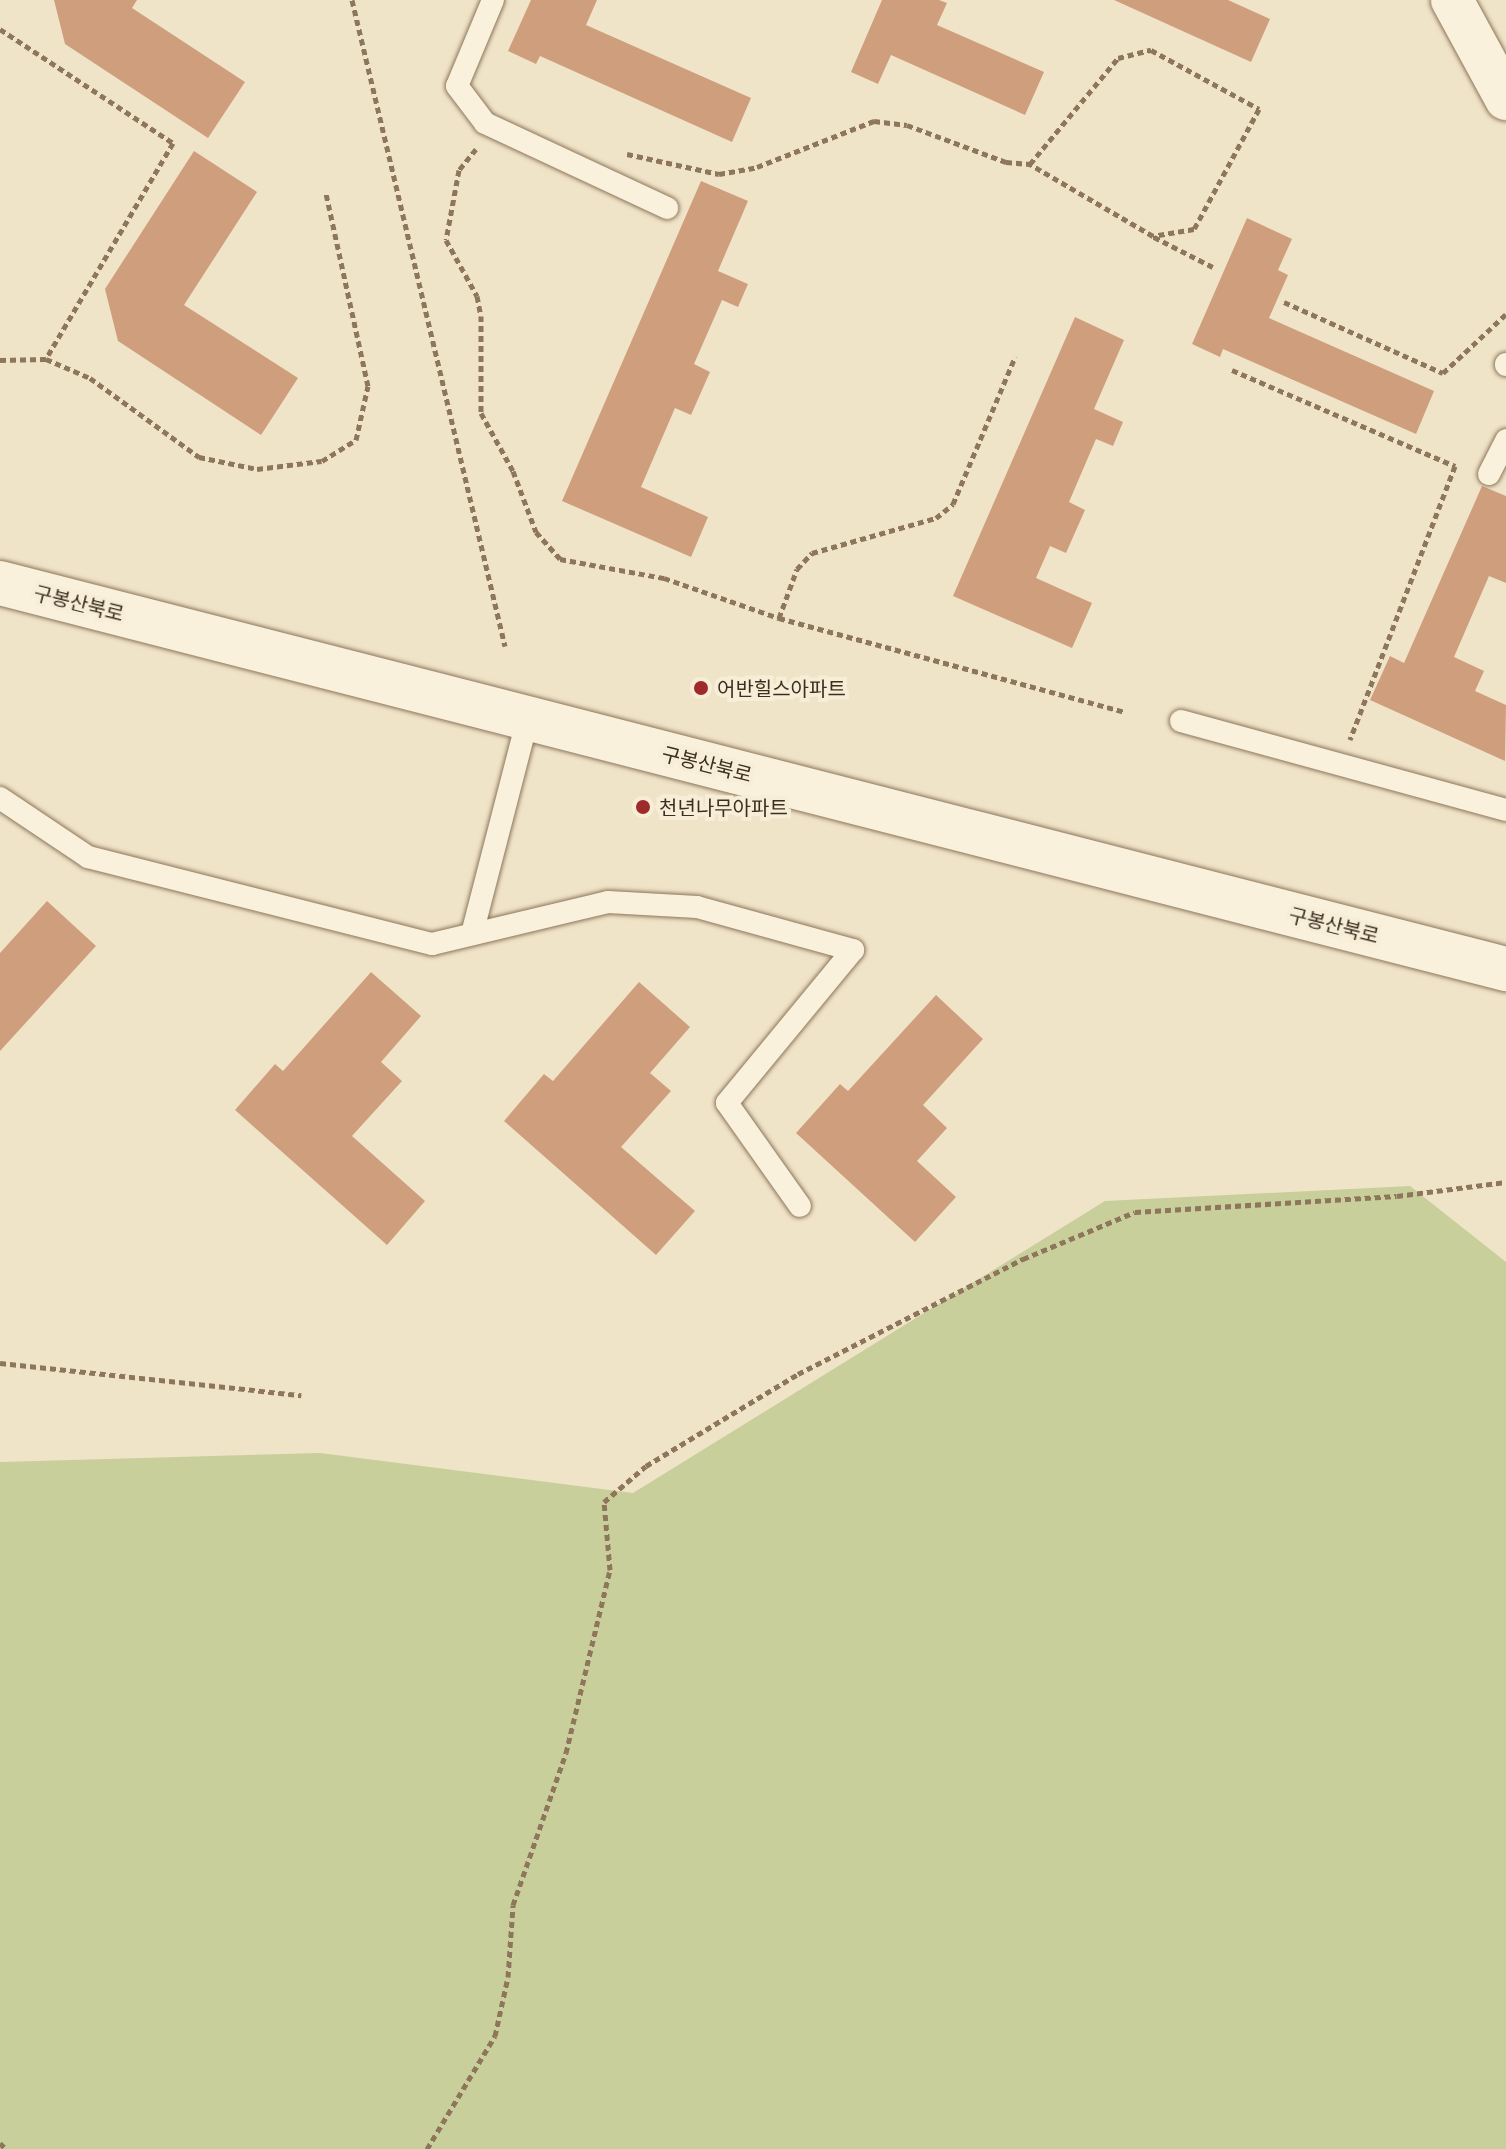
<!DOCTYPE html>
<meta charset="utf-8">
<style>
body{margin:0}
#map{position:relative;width:1506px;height:2149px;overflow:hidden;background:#f0e4c8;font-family:"IBM Plex Serif","Noto Sans KR",serif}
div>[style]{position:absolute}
.green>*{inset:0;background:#c9cf9b}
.building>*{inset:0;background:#cf9f7d}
.path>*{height:5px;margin-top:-2.5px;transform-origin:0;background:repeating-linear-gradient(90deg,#8d765c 0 6px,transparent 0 10px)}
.roads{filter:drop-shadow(0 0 2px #8d765c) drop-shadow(0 0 2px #8d765c)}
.service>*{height:22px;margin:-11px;padding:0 11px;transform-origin:11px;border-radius:11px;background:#faf1dc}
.minor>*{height:42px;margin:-21px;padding:0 21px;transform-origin:21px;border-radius:21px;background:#faf1dc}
.secondary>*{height:44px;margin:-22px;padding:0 22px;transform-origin:22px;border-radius:22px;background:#faf1dc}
.dots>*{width:22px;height:22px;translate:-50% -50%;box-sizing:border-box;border:4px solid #f7eed8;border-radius:50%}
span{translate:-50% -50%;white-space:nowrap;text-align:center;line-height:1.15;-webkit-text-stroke:8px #f7eed8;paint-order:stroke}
.street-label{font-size:20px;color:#3d2e20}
.poi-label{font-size:20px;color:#3d2e20}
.left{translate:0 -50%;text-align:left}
</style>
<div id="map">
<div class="green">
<div style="clip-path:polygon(1410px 1186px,1506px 1262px,1506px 2149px,0 2149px,0 1462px,320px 1453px,633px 1493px,1105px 1201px)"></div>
</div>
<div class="building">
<div style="clip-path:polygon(54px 0,137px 0,132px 8px,245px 82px,208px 138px,65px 44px)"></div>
<div style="clip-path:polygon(531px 0,597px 0,586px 25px,751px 98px,732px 142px,540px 56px,536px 64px,508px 51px)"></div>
<div style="clip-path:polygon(882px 0,939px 0,947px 3px,937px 25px,1044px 72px,1025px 115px,891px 55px,878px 84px,851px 72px)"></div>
<div style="clip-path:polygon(1114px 0,1228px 0,1270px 19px,1251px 62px)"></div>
<div style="clip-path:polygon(194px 151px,257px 192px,184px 305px,298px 378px,261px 435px,118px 341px,105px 289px)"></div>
<div style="clip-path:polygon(701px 181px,748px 201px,718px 271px,748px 284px,738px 307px,722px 300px,694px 364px,710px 372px,691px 415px,675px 408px,641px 487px,708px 517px,691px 557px,562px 501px)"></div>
<div style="clip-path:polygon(1247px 218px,1292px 239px,1278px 270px,1288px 275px,1269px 318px,1434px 391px,1416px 434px,1223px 349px,1220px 357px,1192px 344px)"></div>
<div style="clip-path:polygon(1075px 317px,1124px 340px,1094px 409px,1123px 422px,1113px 446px,1096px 439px,1069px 502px,1085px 510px,1066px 553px,1050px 546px,1036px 578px,1092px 603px,1072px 648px,953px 596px)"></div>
<div style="clip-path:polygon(1482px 486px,1506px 496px,1506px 583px,1489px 576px,1454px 657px,1484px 671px,1475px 691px,1506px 705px,1505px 761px,1370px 700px,1390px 656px,1404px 663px)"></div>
<div style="clip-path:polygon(47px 901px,96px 946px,0 1051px,0 953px)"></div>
<div style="clip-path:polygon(371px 972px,421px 1016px,381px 1062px,402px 1081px,352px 1136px,425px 1201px,387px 1245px,235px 1110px,275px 1064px,283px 1071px)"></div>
<div style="clip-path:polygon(639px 982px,690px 1027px,650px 1073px,671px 1091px,621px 1147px,695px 1211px,656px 1255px,504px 1121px,544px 1074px,553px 1081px)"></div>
<div style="clip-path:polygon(936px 995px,983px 1039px,923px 1105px,947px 1128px,917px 1161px,956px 1197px,915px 1242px,796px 1133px,840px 1084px,848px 1091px)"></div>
</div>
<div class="path">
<div style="left:352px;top:0;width:664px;rotate:76.68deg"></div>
<div style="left:0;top:29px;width:207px;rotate:33.4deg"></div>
<div style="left:173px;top:143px;width:251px;rotate:120.5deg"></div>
<div style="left:1151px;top:50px;width:123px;rotate:28.6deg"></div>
<div style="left:1259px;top:109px;width:136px;rotate:118.4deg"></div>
<div style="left:1194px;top:229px;width:42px;rotate:170.3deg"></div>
<div style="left:1153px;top:236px;width:143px;rotate:-149.7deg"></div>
<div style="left:1030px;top:164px;width:138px;rotate:-50.3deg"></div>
<div style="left:1118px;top:58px;width:34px;rotate:-14deg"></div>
<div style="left:476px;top:149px;width:27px;rotate:129deg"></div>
<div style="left:459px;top:170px;width:71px;rotate:100.5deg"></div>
<div style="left:446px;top:240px;width:64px;rotate:61deg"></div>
<div style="left:477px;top:296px;width:20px;rotate:79deg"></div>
<div style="left:481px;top:316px;width:97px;rotate:90deg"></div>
<div style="left:481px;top:413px;width:66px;rotate:61.1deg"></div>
<div style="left:513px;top:471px;width:65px;rotate:69.3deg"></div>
<div style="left:536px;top:532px;width:36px;rotate:48deg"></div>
<div style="left:560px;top:559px;width:106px;rotate:10.4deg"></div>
<div style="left:664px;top:578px;width:122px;rotate:19.2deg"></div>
<div style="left:779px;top:618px;width:359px;rotate:15.2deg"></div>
<div style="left:627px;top:154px;width:94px;rotate:12.3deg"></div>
<div style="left:719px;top:174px;width:39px;rotate:-10deg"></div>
<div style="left:757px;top:167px;width:126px;rotate:-21.5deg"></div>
<div style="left:874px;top:121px;width:33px;rotate:7deg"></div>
<div style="left:907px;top:125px;width:106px;rotate:20.5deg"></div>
<div style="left:1006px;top:162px;width:24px;rotate:5deg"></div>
<div style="left:1154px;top:237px;width:66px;rotate:27deg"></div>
<div style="left:1284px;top:302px;width:174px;rotate:24.1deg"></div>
<div style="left:1443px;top:373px;width:86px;rotate:-43.1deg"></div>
<div style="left:0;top:360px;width:46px;rotate:-1.2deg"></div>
<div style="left:46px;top:359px;width:48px;rotate:23.4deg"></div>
<div style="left:90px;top:378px;width:135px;rotate:35.9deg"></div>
<div style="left:199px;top:457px;width:59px;rotate:11.7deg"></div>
<div style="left:257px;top:469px;width:65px;rotate:-7deg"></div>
<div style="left:322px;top:461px;width:40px;rotate:-32deg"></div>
<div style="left:356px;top:440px;width:55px;rotate:-77.5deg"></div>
<div style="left:368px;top:386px;width:197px;rotate:-102.3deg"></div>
<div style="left:1232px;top:370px;width:243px;rotate:23.3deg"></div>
<div style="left:1455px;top:466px;width:293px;rotate:111deg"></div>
<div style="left:779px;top:618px;width:52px;rotate:-69.8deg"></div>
<div style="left:797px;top:569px;width:22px;rotate:-47deg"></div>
<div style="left:812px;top:553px;width:129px;rotate:-15.8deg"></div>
<div style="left:936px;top:518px;width:22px;rotate:-39deg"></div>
<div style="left:953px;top:504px;width:160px;rotate:-67.1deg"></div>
<div style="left:0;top:1363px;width:303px;rotate:6.1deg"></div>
<div style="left:0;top:2143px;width:8px;rotate:45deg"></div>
<div style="left:427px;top:2149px;width:132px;rotate:-59deg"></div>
<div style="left:495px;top:2036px;width:60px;rotate:-77.6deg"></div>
<div style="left:508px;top:1977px;width:72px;rotate:-86deg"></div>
<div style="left:513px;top:1905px;width:161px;rotate:-70.8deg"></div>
<div style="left:566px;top:1753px;width:188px;rotate:-76.5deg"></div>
<div style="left:610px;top:1570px;width:68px;rotate:-95deg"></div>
<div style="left:604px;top:1502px;width:55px;rotate:-40.6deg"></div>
<div style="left:646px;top:1466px;width:178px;rotate:-31.2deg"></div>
<div style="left:798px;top:1374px;width:253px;rotate:-27.1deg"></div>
<div style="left:1023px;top:1259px;width:121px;rotate:-22.8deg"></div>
<div style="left:1135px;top:1212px;width:262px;rotate:-3.5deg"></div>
<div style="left:1397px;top:1196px;width:110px;rotate:-7.3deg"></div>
</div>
<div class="roads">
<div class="service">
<div style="left:493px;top:0;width:93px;rotate:112.7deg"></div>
<div style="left:457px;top:86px;width:46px;rotate:52.9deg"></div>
<div style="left:485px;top:123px;width:201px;rotate:25deg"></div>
<div style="left:1506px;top:364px;width:1px;rotate:90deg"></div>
<div style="left:1489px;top:474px;width:38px;rotate:-63deg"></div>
<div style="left:1181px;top:721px;width:337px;rotate:15.3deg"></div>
<div style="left:0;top:798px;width:106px;rotate:33.8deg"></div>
<div style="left:88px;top:857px;width:355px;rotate:14.2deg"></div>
<div style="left:432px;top:944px;width:181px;rotate:-13.4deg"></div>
<div style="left:608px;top:902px;width:89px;rotate:3.2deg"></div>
<div style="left:697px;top:907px;width:162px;rotate:15.4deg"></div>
<div style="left:853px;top:950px;width:198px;rotate:129.5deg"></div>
<div style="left:727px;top:1103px;width:126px;rotate:54.7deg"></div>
<div style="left:472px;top:934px;width:223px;rotate:-75.5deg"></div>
</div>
<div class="minor">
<div style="left:1452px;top:0;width:113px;rotate:61.4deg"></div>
</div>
<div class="secondary">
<div style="left:0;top:583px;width:1555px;rotate:14.38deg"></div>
</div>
</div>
<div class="dots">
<div style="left:701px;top:688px;background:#9e2a2b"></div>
<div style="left:643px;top:807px;background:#9e2a2b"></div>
</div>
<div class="street-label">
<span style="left:79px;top:603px;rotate:14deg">구봉산북로</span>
<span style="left:707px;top:764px;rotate:14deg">구봉산북로</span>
<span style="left:1334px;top:925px;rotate:14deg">구봉산북로</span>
</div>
<div class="poi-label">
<span class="left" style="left:717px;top:688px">어반힐스아파트</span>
<span class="left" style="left:659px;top:807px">천년나무아파트</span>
</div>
</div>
